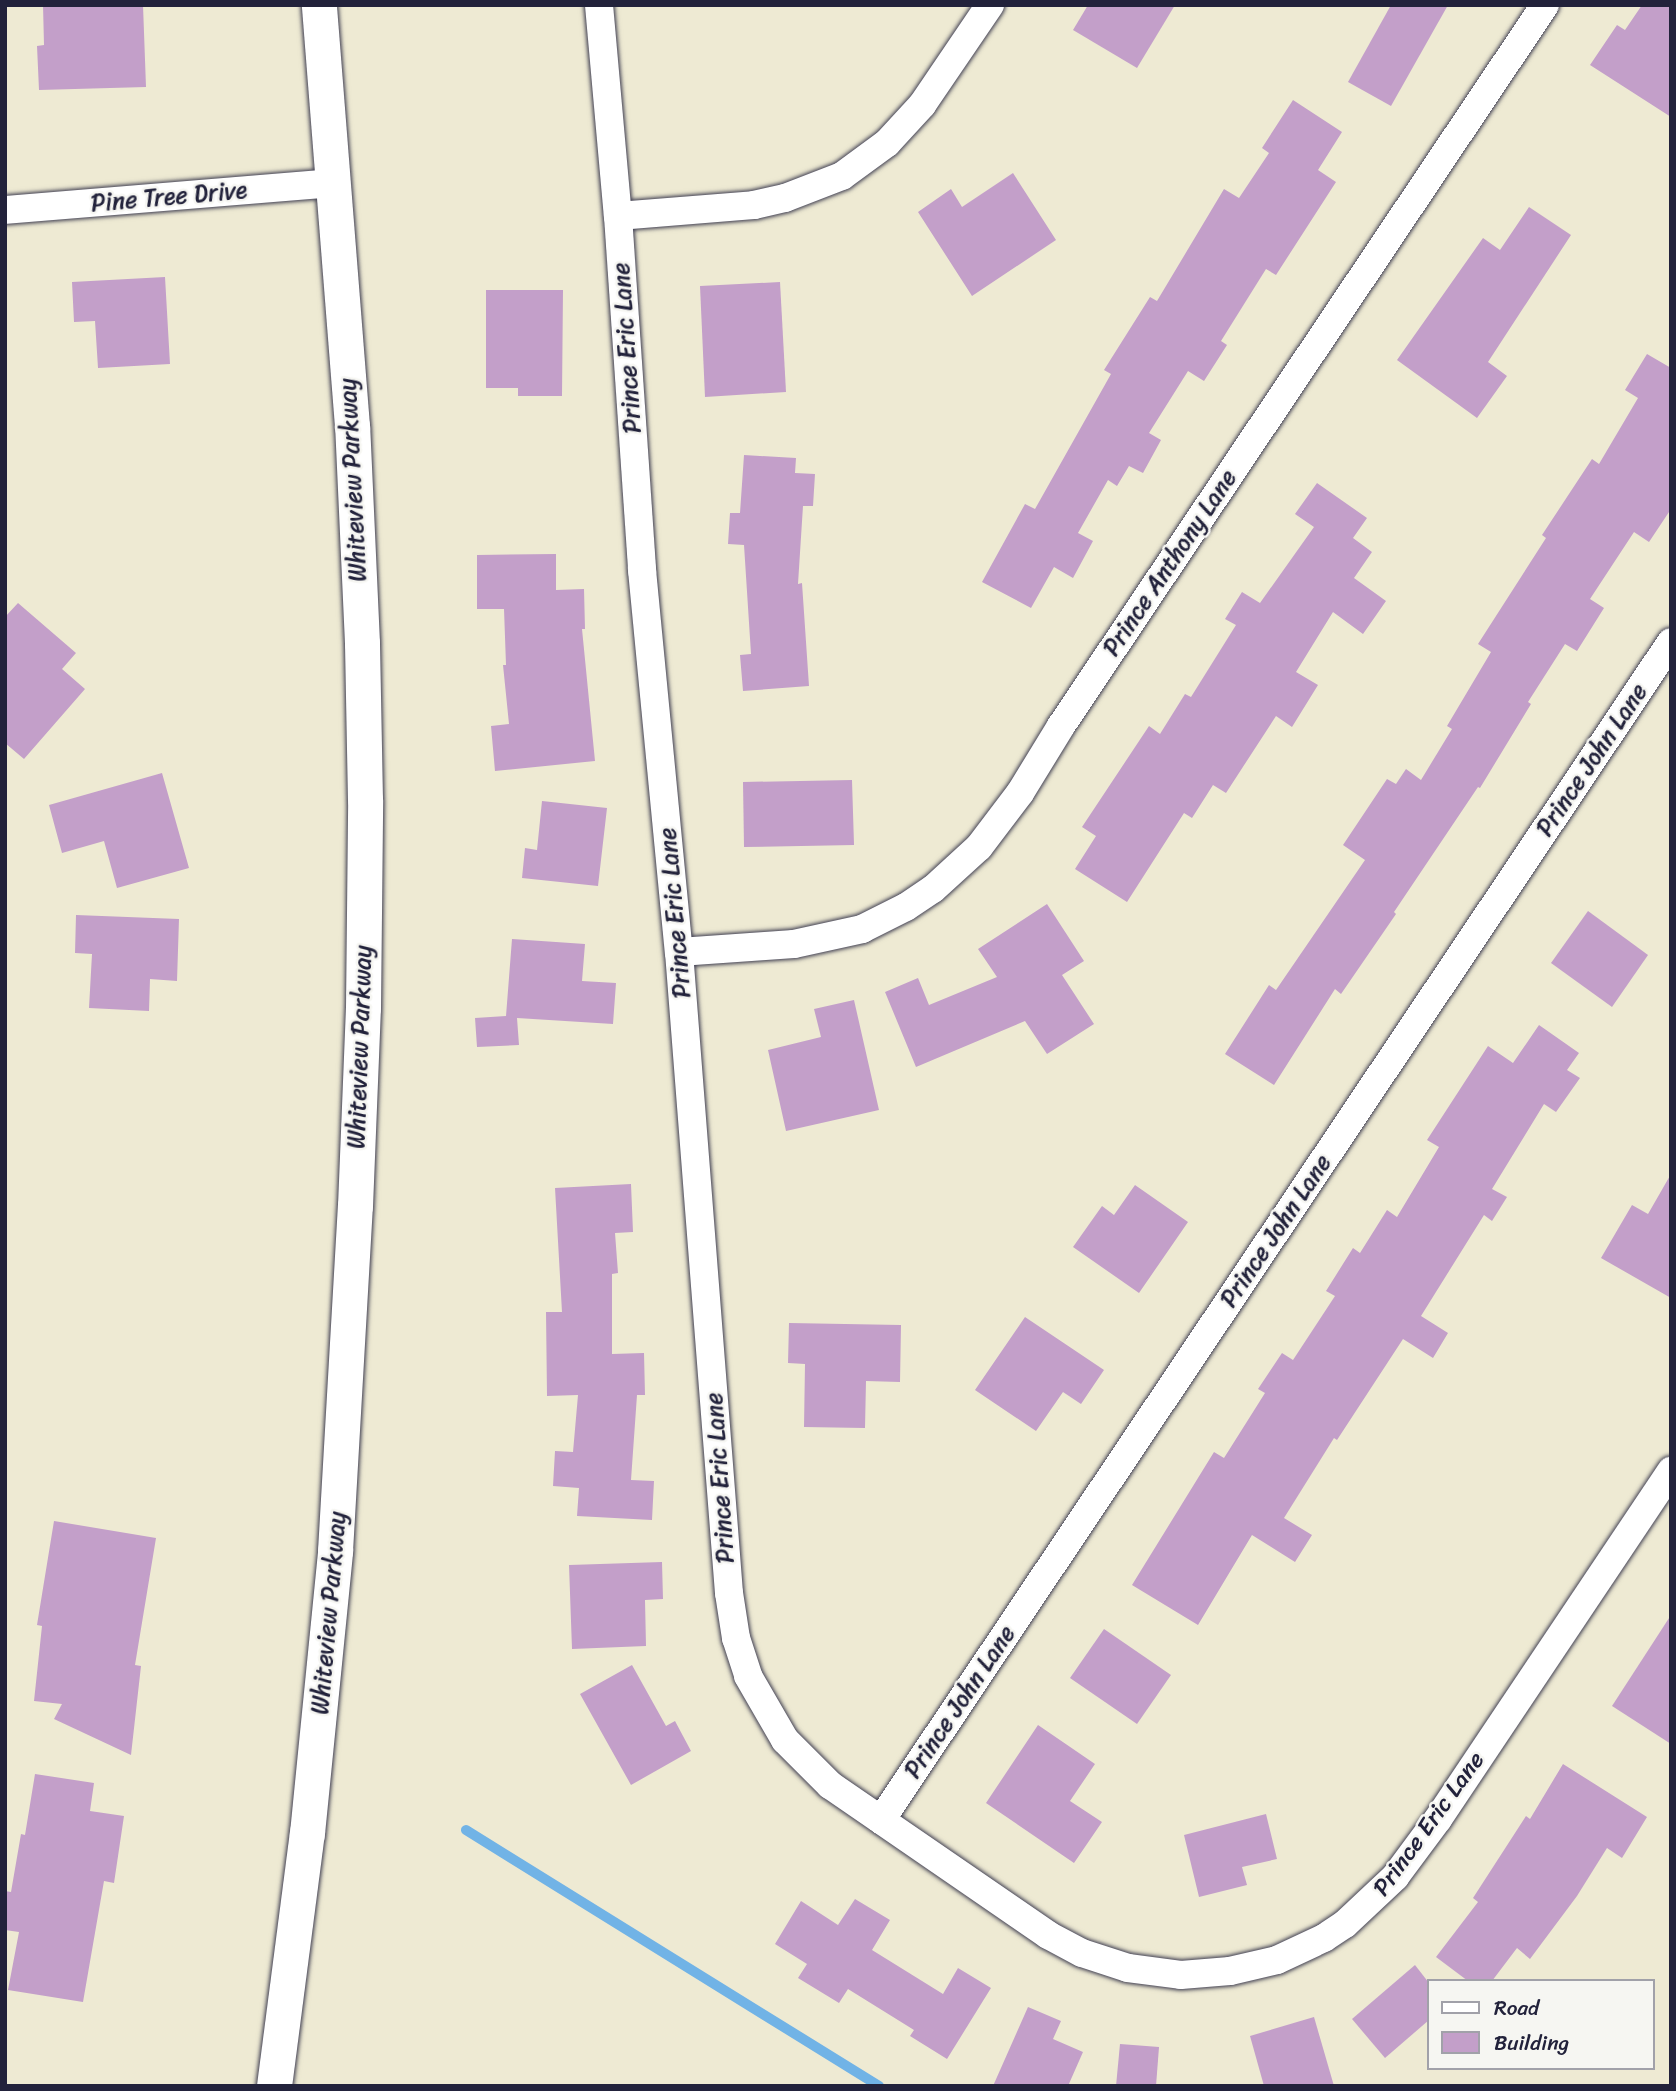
<!DOCTYPE html>
<style>
body{margin:0}
#map{position:relative;width:1676px;height:2091px;overflow:hidden;background:#eeead3;font-family:Sriracha,sans-serif}
div>[style]{position:absolute}
.stream>*{height:10px;margin:-5px;padding:0 5px;transform-origin:5px;border-radius:5px;background:#71b3e6}
.building>*{inset:0;background:#c39fc9}
.roads{filter:drop-shadow(0 0 2px #414052) drop-shadow(0 0 2px #414052)}
.minor>*{height:28px;margin:-14px;padding:0 14px;transform-origin:14px;border-radius:14px;background:#fff}
.tertiary>*{height:35px;margin:-17.5px;padding:0 17.5px;transform-origin:17.5px;border-radius:17.5px;background:#fff}
span{translate:-50% -50%;white-space:nowrap;text-align:center;line-height:1.15;-webkit-text-stroke:5px #f6f6f2;paint-order:stroke}
.street-label{font-size:24px;color:#22223b}
.frame{position:absolute;inset:0;border:7px solid #22223b;pointer-events:none}
.legend{position:absolute;left:1427px;top:1979px;width:228px;height:91px;box-sizing:border-box;background:#f6f6f2;border:2px solid #a1a1a9;margin:0;padding:9px 12px;list-style:none;font-size:21px;color:#22223b}
.legend li{display:flex;align-items:center;gap:14px;height:35px}
.legend b{width:35px;border:2px solid #a1a1a9}
</style>
<div id="map">
<div class="stream">
<div style="left:466px;top:1830px;width:486px;rotate:31.8deg"></div>
</div>
<div class="building">
<div style="clip-path:polygon(43px 5px,143px 5px,146px 87px,39px 90px,37px 46px,44px 45px)"></div>
<div style="clip-path:polygon(1088px 5px,1175px 5px,1137px 68px,1073px 30px)"></div>
<div style="clip-path:polygon(1391px 5px,1448px 5px,1391px 106px,1348px 82px)"></div>
<div style="clip-path:polygon(1642px 5px,1671px 5px,1671px 117px,1590px 65px,1617px 25px,1625px 30px)"></div>
<div style="clip-path:polygon(1293px 100px,1342px 132px,1318px 170px,1336px 182px,1276px 275px,1266px 269px,1221px 341px,1227px 345px,1204px 381px,1188px 371px,1149px 433px,1161px 440px,1143px 473px,1129px 466px,1117px 486px,1108px 480px,1078px 533px,1093px 541px,1073px 578px,1054px 567px,1031px 608px,982px 582px,1025px 504px,1035px 509px,1111px 374px,1104px 370px,1150px 297px,1157px 301px,1224px 189px,1239px 198px,1269px 153px,1262px 148px)"></div>
<div style="clip-path:polygon(1013px 173px,1056px 240px,972px 296px,918px 212px,951px 189px,962px 207px)"></div>
<div style="clip-path:polygon(1529px 207px,1571px 235px,1488px 362px,1507px 376px,1477px 418px,1397px 360px,1483px 238px,1500px 250px)"></div>
<div style="clip-path:polygon(165px 277px,170px 364px,98px 368px,95px 321px,74px 322px,72px 282px)"></div>
<div style="clip-path:polygon(780px 282px,786px 392px,705px 397px,700px 286px)"></div>
<div style="clip-path:polygon(486px 290px,563px 290px,562px 396px,518px 396px,518px 388px,486px 388px)"></div>
<div style="clip-path:polygon(1647px 354px,1671px 368px,1671px 509px,1649px 542px,1634px 532px,1590px 599px,1604px 608px,1577px 651px,1565px 644px,1528px 702px,1531px 704px,1480px 788px,1478px 787px,1394px 912px,1396px 914px,1341px 994px,1335px 989px,1274px 1085px,1225px 1054px,1269px 985px,1276px 990px,1365px 860px,1343px 845px,1387px 779px,1396px 784px,1406px 769px,1421px 780px,1452px 729px,1447px 726px,1491px 652px,1478px 644px,1546px 538px,1542px 535px,1592px 459px,1599px 464px,1638px 398px,1625px 390px)"></div>
<div style="clip-path:polygon(744px 455px,796px 458px,795px 473px,815px 474px,813px 506px,803px 506px,798px 584px,802px 583px,809px 686px,743px 691px,740px 655px,751px 654px,744px 545px,728px 544px,730px 513px,740px 513px)"></div>
<div style="clip-path:polygon(1317px 483px,1367px 518px,1353px 538px,1372px 552px,1354px 578px,1386px 601px,1363px 634px,1333px 612px,1296px 672px,1318px 685px,1292px 727px,1276px 716px,1226px 793px,1213px 785px,1192px 818px,1184px 813px,1127px 902px,1075px 869px,1096px 836px,1082px 827px,1149px 726px,1160px 734px,1185px 694px,1191px 697px,1236px 625px,1225px 619px,1242px 592px,1260px 603px,1314px 527px,1295px 514px)"></div>
<div style="clip-path:polygon(556px 554px,556px 590px,584px 589px,585px 629px,582px 629px,595px 761px,495px 771px,491px 726px,509px 724px,503px 665px,506px 665px,504px 609px,477px 609px,477px 555px)"></div>
<div style="clip-path:polygon(18px 603px,76px 653px,62px 669px,85px 689px,24px 759px,5px 743px,5px 617px)"></div>
<div style="clip-path:polygon(162px 773px,189px 868px,117px 888px,104px 841px,62px 853px,49px 805px)"></div>
<div style="clip-path:polygon(852px 780px,854px 845px,744px 847px,743px 782px)"></div>
<div style="clip-path:polygon(542px 801px,607px 808px,598px 886px,522px 878px,525px 848px,537px 850px)"></div>
<div style="clip-path:polygon(1047px 904px,1084px 961px,1062px 975px,1094px 1024px,1047px 1054px,1025px 1021px,916px 1067px,885px 992px,918px 978px,929px 1005px,997px 977px,978px 949px)"></div>
<div style="clip-path:polygon(1588px 911px,1648px 955px,1612px 1007px,1551px 963px)"></div>
<div style="clip-path:polygon(76px 915px,179px 919px,177px 981px,150px 979px,149px 1011px,89px 1008px,92px 954px,75px 953px)"></div>
<div style="clip-path:polygon(512px 939px,585px 944px,582px 981px,616px 983px,613px 1024px,517px 1018px,519px 1045px,477px 1047px,475px 1018px,506px 1016px)"></div>
<div style="clip-path:polygon(854px 1000px,879px 1110px,786px 1131px,768px 1050px,821px 1037px,814px 1009px)"></div>
<div style="clip-path:polygon(1539px 1025px,1579px 1053px,1567px 1070px,1580px 1078px,1556px 1112px,1544px 1104px,1492px 1189px,1507px 1197px,1492px 1221px,1484px 1215px,1421px 1316px,1448px 1333px,1433px 1358px,1403px 1339px,1337px 1440px,1334px 1438px,1284px 1518px,1312px 1535px,1295px 1562px,1252px 1535px,1198px 1625px,1132px 1585px,1214px 1452px,1224px 1458px,1265px 1393px,1258px 1389px,1282px 1353px,1293px 1360px,1335px 1296px,1326px 1291px,1353px 1248px,1360px 1253px,1387px 1210px,1397px 1217px,1439px 1147px,1427px 1140px,1488px 1046px,1513px 1063px)"></div>
<div style="clip-path:polygon(1671px 1174px,1671px 1298px,1601px 1258px,1632px 1205px,1648px 1214px)"></div>
<div style="clip-path:polygon(631px 1184px,633px 1232px,615px 1233px,618px 1273px,612px 1274px,612px 1354px,644px 1353px,645px 1395px,637px 1395px,631px 1480px,654px 1481px,652px 1520px,577px 1516px,579px 1488px,553px 1486px,555px 1451px,573px 1452px,578px 1395px,547px 1396px,546px 1312px,562px 1312px,555px 1188px)"></div>
<div style="clip-path:polygon(1135px 1185px,1188px 1222px,1139px 1293px,1073px 1247px,1102px 1206px,1114px 1215px)"></div>
<div style="clip-path:polygon(1025px 1317px,1104px 1370px,1081px 1404px,1063px 1392px,1036px 1431px,975px 1390px)"></div>
<div style="clip-path:polygon(789px 1323px,901px 1325px,900px 1382px,866px 1381px,865px 1428px,804px 1427px,805px 1364px,788px 1363px)"></div>
<div style="clip-path:polygon(54px 1521px,156px 1538px,135px 1665px,141px 1666px,131px 1755px,54px 1719px,62px 1704px,34px 1701px,42px 1626px,37px 1625px)"></div>
<div style="clip-path:polygon(662px 1562px,663px 1599px,645px 1600px,646px 1646px,572px 1649px,569px 1565px)"></div>
<div style="clip-path:polygon(1671px 1615px,1671px 1744px,1612px 1706px)"></div>
<div style="clip-path:polygon(1104px 1629px,1171px 1675px,1137px 1724px,1070px 1678px)"></div>
<div style="clip-path:polygon(632px 1665px,666px 1726px,675px 1721px,691px 1751px,631px 1785px,580px 1694px)"></div>
<div style="clip-path:polygon(1038px 1725px,1095px 1764px,1070px 1801px,1102px 1822px,1074px 1863px,986px 1803px)"></div>
<div style="clip-path:polygon(1563px 1764px,1647px 1817px,1622px 1858px,1607px 1848px,1577px 1896px,1530px 1959px,1517px 1948px,1492px 1981px,1468px 1981px,1436px 1957px,1478px 1902px,1473px 1898px,1526px 1816px,1530px 1819px)"></div>
<div style="clip-path:polygon(35px 1774px,94px 1783px,90px 1811px,124px 1816px,114px 1883px,104px 1881px,83px 2002px,8px 1990px,19px 1932px,5px 1930px,5px 1891px,11px 1892px,21px 1834px,25px 1835px)"></div>
<div style="clip-path:polygon(1266px 1814px,1277px 1859px,1242px 1867px,1247px 1885px,1199px 1897px,1184px 1835px)"></div>
<div style="clip-path:polygon(855px 1899px,890px 1920px,872px 1950px,943px 1994px,958px 1968px,991px 1988px,947px 2059px,910px 2036px,914px 2030px,848px 1989px,839px 2003px,798px 1978px,807px 1964px,775px 1944px,801px 1901px,838px 1925px)"></div>
<div style="clip-path:polygon(1415px 1965px,1429px 1983px,1429px 2020px,1385px 2058px,1352px 2019px)"></div>
<div style="clip-path:polygon(1028px 2007px,1061px 2021px,1053px 2039px,1083px 2052px,1068px 2086px,993px 2086px)"></div>
<div style="clip-path:polygon(1314px 2017px,1334px 2086px,1264px 2086px,1250px 2036px)"></div>
<div style="clip-path:polygon(1120px 2044px,1159px 2047px,1156px 2086px,1116px 2086px)"></div>
</div>
<div class="roads">
<div class="minor">
<div style="left:599px;top:5px;width:212px;rotate:84.9deg"></div>
<div style="left:618px;top:216px;width:355px;rotate:86.1deg"></div>
<div style="left:642px;top:570px;width:384px;rotate:84.5deg"></div>
<div style="left:679px;top:952px;width:643px;rotate:85.54deg"></div>
<div style="left:729px;top:1593px;width:46px;rotate:81.2deg"></div>
<div style="left:736px;top:1638px;width:40px;rotate:72deg"></div>
<div style="left:748px;top:1676px;width:74px;rotate:60deg"></div>
<div style="left:785px;top:1740px;width:64px;rotate:45deg"></div>
<div style="left:830px;top:1785px;width:265px;rotate:34.5deg"></div>
<div style="left:1048px;top:1935px;width:38px;rotate:28deg"></div>
<div style="left:1082px;top:1953px;width:48px;rotate:18.1deg"></div>
<div style="left:1128px;top:1968px;width:53px;rotate:7.5deg"></div>
<div style="left:1181px;top:1975px;width:49px;rotate:-4.7deg"></div>
<div style="left:1230px;top:1971px;width:48px;rotate:-13.2deg"></div>
<div style="left:1277px;top:1960px;width:52px;rotate:-25.1deg"></div>
<div style="left:1324px;top:1938px;width:25px;rotate:-34deg"></div>
<div style="left:1345px;top:1924px;width:69px;rotate:-43.2deg"></div>
<div style="left:1395px;top:1877px;width:72px;rotate:-53.4deg"></div>
<div style="left:1438px;top:1819px;width:419px;rotate:-56.2deg"></div>
<div style="left:5px;top:210px;width:328px;rotate:-4.7deg"></div>
<div style="left:618px;top:216px;width:136px;rotate:-4.6deg"></div>
<div style="left:754px;top:205px;width:32px;rotate:-13deg"></div>
<div style="left:785px;top:198px;width:61px;rotate:-21.1deg"></div>
<div style="left:842px;top:176px;width:56px;rotate:-36.3deg"></div>
<div style="left:887px;top:143px;width:52px;rotate:-47.4deg"></div>
<div style="left:922px;top:105px;width:121px;rotate:-55.8deg"></div>
<div style="left:679px;top:952px;width:115px;rotate:-4deg"></div>
<div style="left:794px;top:944px;width:70px;rotate:-12.4deg"></div>
<div style="left:862px;top:929px;width:49px;rotate:-26.6deg"></div>
<div style="left:906px;top:907px;width:32px;rotate:-34deg"></div>
<div style="left:933px;top:889px;width:62px;rotate:-42.4deg"></div>
<div style="left:979px;top:847px;width:68px;rotate:-52.8deg"></div>
<div style="left:1020px;top:793px;width:79px;rotate:-58.5deg"></div>
<div style="left:1061px;top:726px;width:868px;rotate:-56.13deg"></div>
<div style="left:881px;top:1820px;width:1418px;rotate:-56.15deg"></div>
</div>
<div class="tertiary">
<div style="left:274px;top:2086px;width:255px;rotate:-82.6deg"></div>
<div style="left:307px;top:1833px;width:283px;rotate:-84.3deg"></div>
<div style="left:335px;top:1551px;width:346px;rotate:-86.7deg"></div>
<div style="left:355px;top:1206px;width:198px;rotate:-87.7deg"></div>
<div style="left:363px;top:1008px;width:208px;rotate:-89.4deg"></div>
<div style="left:365px;top:800px;width:157px;rotate:-91.1deg"></div>
<div style="left:362px;top:643px;width:217px;rotate:-92.6deg"></div>
<div style="left:352px;top:426px;width:422px;rotate:-94.5deg"></div>
</div>
</div>
<div class="street-label">
<span style="left:169px;top:197px;rotate:-5deg">Pine Tree Drive</span>
<span style="left:627px;top:348px;rotate:-94deg">Prince Eric Lane</span>
<span style="left:353px;top:480px;rotate:-93deg">Whiteview Parkway</span>
<span style="left:1170px;top:563px;rotate:-56deg">Prince Anthony Lane</span>
<span style="left:1592px;top:760px;rotate:-56deg">Prince John Lane</span>
<span style="left:675px;top:913px;rotate:-95deg">Prince Eric Lane</span>
<span style="left:360px;top:1047px;rotate:-88deg">Whiteview Parkway</span>
<span style="left:1276px;top:1231px;rotate:-56deg">Prince John Lane</span>
<span style="left:720px;top:1478px;rotate:-94deg">Prince Eric Lane</span>
<span style="left:329px;top:1613px;rotate:-85deg">Whiteview Parkway</span>
<span style="left:960px;top:1702px;rotate:-56deg">Prince John Lane</span>
<span style="left:1429px;top:1824px;rotate:-54deg">Prince Eric Lane</span>
</div>
<div class="frame"></div>
<ul class="legend">
<li><b style="height:9px;background:#fff"></b>Road</li>
<li><b style="height:19px;background:#c39fc9"></b>Building</li>
</ul>
</div>
